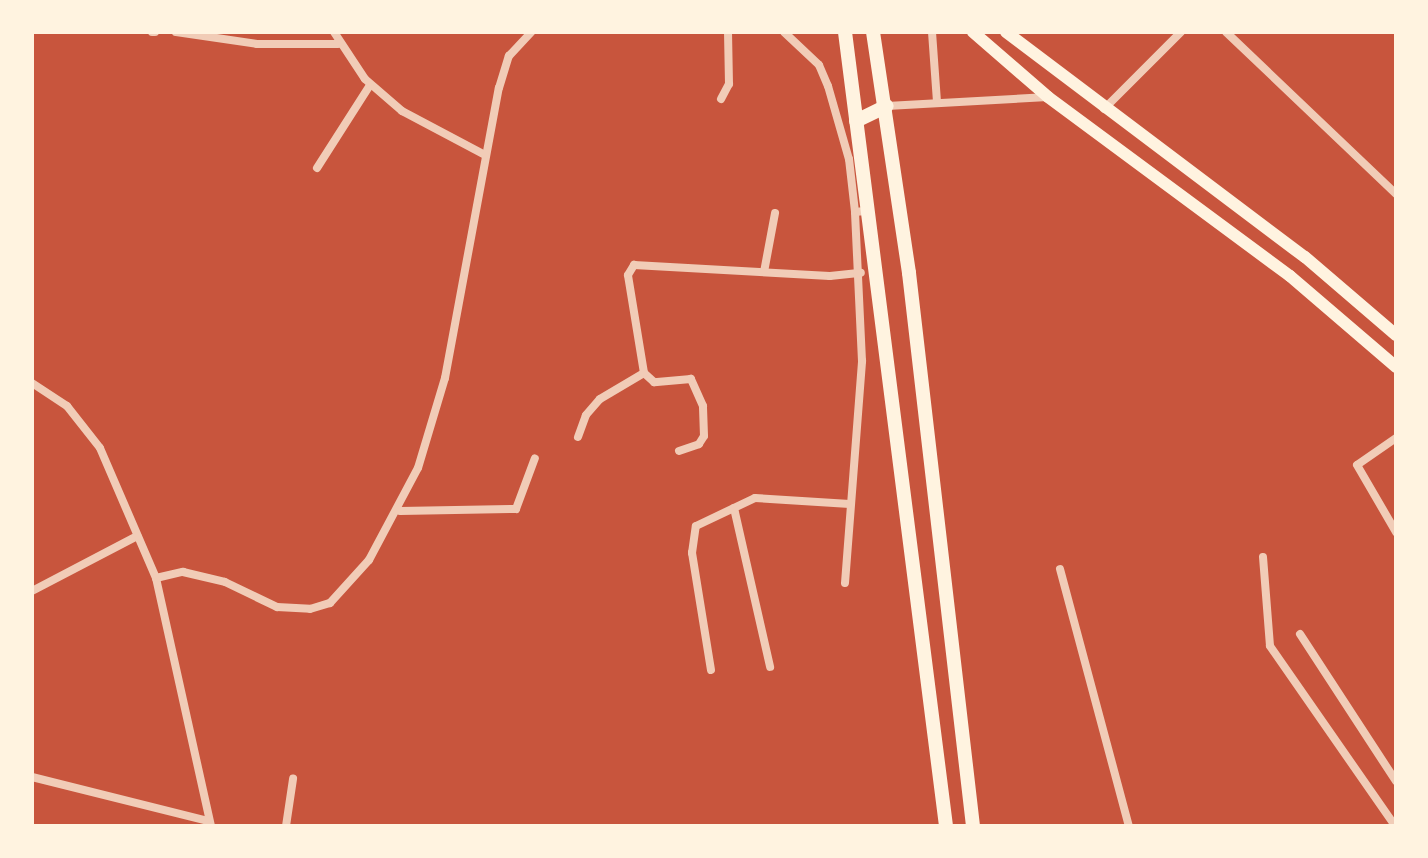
<!DOCTYPE html>
<style>
body{margin:0}
#map{position:relative;width:1428px;height:858px;overflow:hidden;background:#c8553d;font-family:"DejaVu Sans",sans-serif}
div>[style]{position:absolute}
.minor>*{height:8px;margin:-4px;padding:0 4px;transform-origin:4px;border-radius:4px;background:#f1ccb7}
.secondary>*{height:12px;margin:-6px;padding:0 6px;transform-origin:6px;border-radius:6px;background:#fff3e0}
.primary>*{height:14px;margin:-7px;padding:0 7px;transform-origin:7px;border-radius:7px;background:#fff3e0}
.trunk>*{height:14px;margin:-7px;padding:0 7px;transform-origin:7px;border-radius:7px;background:#fff3e0}
span{translate:-50% -50%;white-space:nowrap;text-align:center;line-height:1.15;-webkit-text-stroke:6px #fff3e0;paint-order:stroke}
.frame{position:absolute;inset:0;border:34px solid #fff3e0;pointer-events:none}
</style>
<div id="map">
<div class="minor">
<div style="left:152px;top:32px;width:3px"></div>
<div style="left:176px;top:32px;width:82px;rotate:8.4deg"></div>
<div style="left:257px;top:44px;width:81px"></div>
<div style="left:334px;top:32px;width:56px;rotate:56.6deg"></div>
<div style="left:365px;top:79px;width:49px;rotate:40.9deg"></div>
<div style="left:402px;top:111px;width:94px;rotate:27.9deg"></div>
<div style="left:784px;top:32px;width:48px;rotate:43.3deg"></div>
<div style="left:819px;top:65px;width:23px;rotate:67deg"></div>
<div style="left:828px;top:86px;width:76px;rotate:74deg"></div>
<div style="left:849px;top:159px;width:53px;rotate:83.5deg"></div>
<div style="left:932px;top:32px;width:69px;rotate:85.9deg"></div>
<div style="left:1226px;top:32px;width:235px;rotate:43.6deg"></div>
<div style="left:721px;top:99px;width:17px;rotate:-62deg"></div>
<div style="left:729px;top:84px;width:52px;rotate:-91.1deg"></div>
<div style="left:887px;top:106px;width:161px;rotate:-3.2deg"></div>
<div style="left:1104px;top:109px;width:109px;rotate:-45deg"></div>
<div style="left:317px;top:168px;width:98px;rotate:-57.4deg"></div>
<div style="left:764px;top:272px;width:60px;rotate:-79.4deg"></div>
<div style="left:32px;top:383px;width:42px;rotate:33.3deg"></div>
<div style="left:67px;top:406px;width:53px;rotate:51.8deg"></div>
<div style="left:100px;top:448px;width:142px;rotate:66.7deg"></div>
<div style="left:156px;top:578px;width:254px;rotate:77.5deg"></div>
<div style="left:578px;top:437px;width:23px;rotate:-70deg"></div>
<div style="left:586px;top:415px;width:21px;rotate:-49deg"></div>
<div style="left:600px;top:399px;width:51px;rotate:-30.6deg"></div>
<div style="left:1396px;top:438px;width:47px;rotate:145.3deg"></div>
<div style="left:1357px;top:465px;width:78px;rotate:59.8deg"></div>
<div style="left:679px;top:451px;width:21px;rotate:-19deg"></div>
<div style="left:699px;top:444px;width:9px;rotate:-58deg"></div>
<div style="left:704px;top:436px;width:30px;rotate:-92deg"></div>
<div style="left:703px;top:406px;width:30px;rotate:-114deg"></div>
<div style="left:691px;top:379px;width:37px;rotate:175deg"></div>
<div style="left:654px;top:382px;width:13px;rotate:-138deg"></div>
<div style="left:644px;top:373px;width:99px;rotate:-99.3deg"></div>
<div style="left:628px;top:275px;width:12px;rotate:-59deg"></div>
<div style="left:634px;top:265px;width:196px;rotate:3.2deg"></div>
<div style="left:830px;top:276px;width:31px;rotate:-6deg"></div>
<div style="left:734px;top:508px;width:163px;rotate:77.2deg"></div>
<div style="left:400px;top:511px;width:116px;rotate:-1deg"></div>
<div style="left:516px;top:509px;width:54px;rotate:-69.6deg"></div>
<div style="left:1263px;top:557px;width:89px;rotate:85.5deg"></div>
<div style="left:1270px;top:646px;width:219px;rotate:55.2deg"></div>
<div style="left:1060px;top:569px;width:266px;rotate:75deg"></div>
<div style="left:156px;top:578px;width:28px;rotate:-13deg"></div>
<div style="left:183px;top:572px;width:43px;rotate:13.4deg"></div>
<div style="left:225px;top:582px;width:58px;rotate:25.7deg"></div>
<div style="left:277px;top:607px;width:33px;rotate:3deg"></div>
<div style="left:310px;top:609px;width:21px;rotate:-17deg"></div>
<div style="left:330px;top:603px;width:58px;rotate:-47.8deg"></div>
<div style="left:369px;top:560px;width:104px;rotate:-62deg"></div>
<div style="left:418px;top:468px;width:94px;rotate:-73.3deg"></div>
<div style="left:445px;top:378px;width:295px;rotate:-79.5deg"></div>
<div style="left:499px;top:88px;width:34px;rotate:-73deg"></div>
<div style="left:509px;top:56px;width:33px;rotate:-47deg"></div>
<div style="left:845px;top:583px;width:223px;rotate:-85.6deg"></div>
<div style="left:862px;top:361px;width:149px;rotate:-92.7deg"></div>
<div style="left:855px;top:212px;width:10px;rotate:-6deg"></div>
<div style="left:32px;top:591px;width:119px;rotate:-27.6deg"></div>
<div style="left:1300px;top:634px;width:176px;rotate:56.9deg"></div>
<div style="left:711px;top:670px;width:119px;rotate:-99.2deg"></div>
<div style="left:692px;top:553px;width:27px;rotate:-82deg"></div>
<div style="left:696px;top:526px;width:65px;rotate:-25.4deg"></div>
<div style="left:755px;top:498px;width:95px;rotate:3.6deg"></div>
<div style="left:32px;top:777px;width:182px;rotate:14deg"></div>
<div style="left:286px;top:826px;width:48px;rotate:-81.5deg"></div>
</div>
<div class="secondary">
<div style="left:973px;top:32px;width:99px;rotate:40.9deg"></div>
<div style="left:1048px;top:97px;width:301px;rotate:36.5deg"></div>
<div style="left:1290px;top:276px;width:140px;rotate:40.6deg"></div>
<div style="left:1006px;top:32px;width:374px;rotate:37deg"></div>
<div style="left:1305px;top:257px;width:120px;rotate:40.6deg"></div>
</div>
<div class="primary">
<div style="left:845px;top:32px;width:800px;rotate:82.75deg"></div>
<div style="left:873px;top:32px;width:244px;rotate:81.5deg"></div>
<div style="left:909px;top:273px;width:557px;rotate:83.4deg"></div>
</div>
<div class="trunk">
<div style="left:856px;top:121px;width:34px;rotate:-26deg"></div>
</div>
<div class="frame"></div>
</div>
